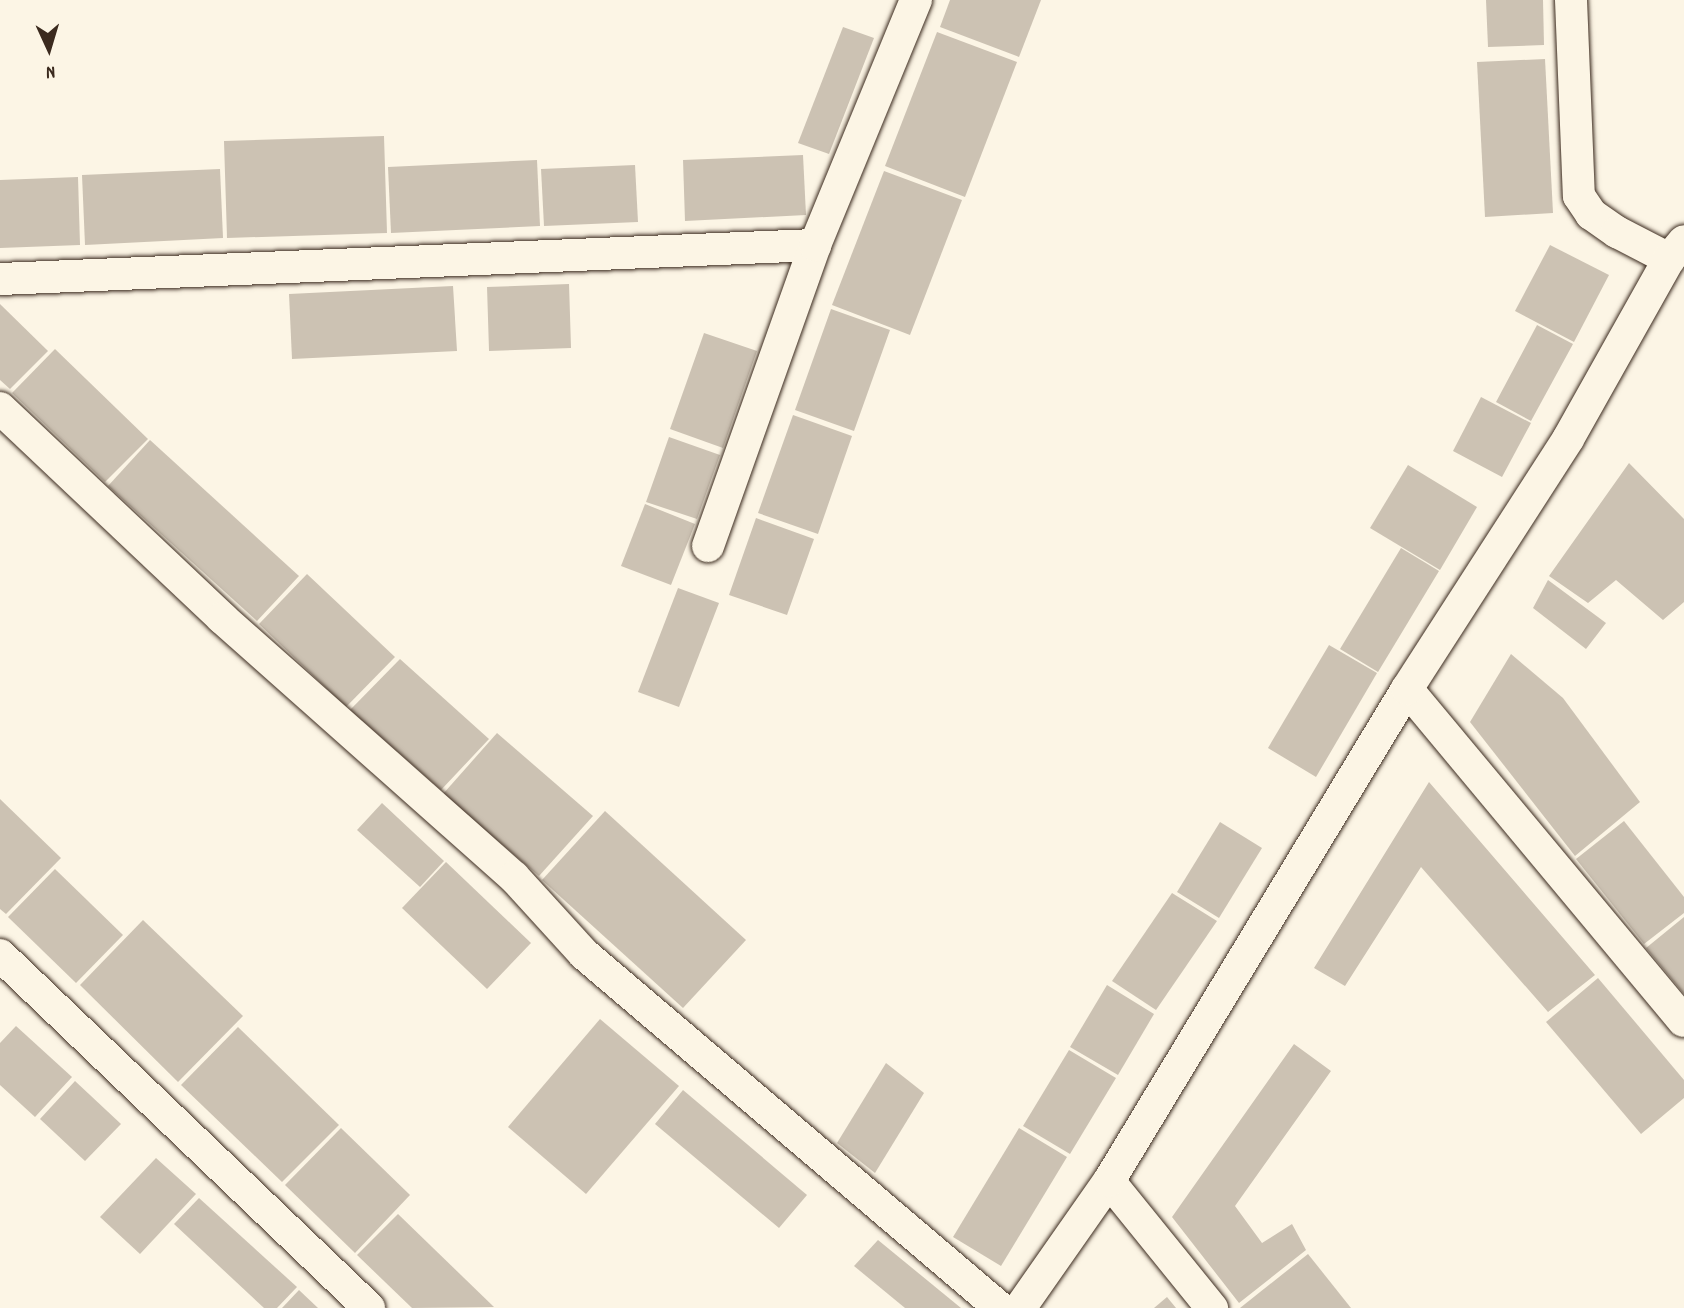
<!DOCTYPE html>
<style>
body{margin:0}
#map{position:relative;width:1684px;height:1308px;overflow:hidden;background:#fcf5e5;font-family:Dekko,sans-serif}
div>[style]{position:absolute}
.building>*{inset:0;background:#ccc2b3}
.roads{filter:drop-shadow(0 0 2px #3b2a1e) drop-shadow(0 0 2px #3b2a1e)}
.minor>*{height:32px;margin:-16px;padding:0 16px;transform-origin:16px;border-radius:16px;background:#fcf5e5}
span{translate:-50% -50%;white-space:nowrap;text-align:center;line-height:1.15;-webkit-text-stroke:5px #fcf5e5;paint-order:stroke}
.north{position:absolute;left:14px;top:14px;width:70px;height:70px;-webkit-text-stroke:5px #fcf5e5;paint-order:stroke;rotate:176deg;font-size:19px;font-weight:700;line-height:28px;text-align:center;color:#3b2a1e}
.north::after{content:'';display:block;margin:auto;width:24px;height:32px;background:#3b2a1e;clip-path:polygon(50% 0,100% 100%,50% 72%,0 100%)}
</style>
<div id="map">
<div class="building">
<div style="clip-path:polygon(950px 0,1041px 0,1019px 57px,940px 27px)"></div>
<div style="clip-path:polygon(1486px 0,1543px 0,1544px 45px,1488px 47px)"></div>
<div style="clip-path:polygon(843px 27px,874px 38px,829px 154px,798px 143px)"></div>
<div style="clip-path:polygon(937px 32px,1017px 62px,965px 197px,885px 166px)"></div>
<div style="clip-path:polygon(1545px 59px,1553px 213px,1485px 217px,1477px 62px)"></div>
<div style="clip-path:polygon(384px 136px,387px 233px,227px 238px,224px 141px)"></div>
<div style="clip-path:polygon(803px 155px,806px 215px,685px 221px,683px 160px)"></div>
<div style="clip-path:polygon(537px 160px,540px 226px,391px 233px,388px 167px)"></div>
<div style="clip-path:polygon(635px 165px,638px 222px,544px 226px,541px 169px)"></div>
<div style="clip-path:polygon(220px 169px,223px 238px,85px 245px,82px 175px)"></div>
<div style="clip-path:polygon(884px 171px,962px 200px,910px 335px,832px 305px)"></div>
<div style="clip-path:polygon(78px 177px,80px 245px,0 248px,0 180px)"></div>
<div style="clip-path:polygon(1550px 245px,1609px 275px,1574px 342px,1515px 311px)"></div>
<div style="clip-path:polygon(569px 284px,571px 348px,489px 351px,487px 287px)"></div>
<div style="clip-path:polygon(453px 286px,457px 351px,292px 359px,289px 294px)"></div>
<div style="clip-path:polygon(0 304px,48px 351px,10px 389px,0 380px)"></div>
<div style="clip-path:polygon(831px 309px,890px 330px,854px 431px,795px 410px)"></div>
<div style="clip-path:polygon(1537px 325px,1573px 344px,1531px 421px,1496px 402px)"></div>
<div style="clip-path:polygon(704px 333px,757px 351px,723px 448px,670px 429px)"></div>
<div style="clip-path:polygon(55px 349px,148px 439px,105px 482px,12px 393px)"></div>
<div style="clip-path:polygon(1481px 397px,1531px 423px,1502px 477px,1453px 451px)"></div>
<div style="clip-path:polygon(793px 415px,852px 436px,818px 534px,758px 513px)"></div>
<div style="clip-path:polygon(669px 437px,720px 455px,697px 519px,646px 502px)"></div>
<div style="clip-path:polygon(150px 440px,299px 576px,257px 621px,108px 486px)"></div>
<div style="clip-path:polygon(1629px 463px,1684px 519px,1684px 602px,1663px 620px,1616px 580px,1588px 603px,1549px 576px)"></div>
<div style="clip-path:polygon(1408px 465px,1477px 507px,1440px 570px,1370px 528px)"></div>
<div style="clip-path:polygon(645px 504px,695px 524px,671px 585px,621px 566px)"></div>
<div style="clip-path:polygon(756px 518px,814px 539px,787px 615px,729px 595px)"></div>
<div style="clip-path:polygon(1401px 548px,1439px 571px,1378px 672px,1340px 649px)"></div>
<div style="clip-path:polygon(307px 574px,395px 657px,346px 707px,259px 624px)"></div>
<div style="clip-path:polygon(1548px 580px,1606px 623px,1586px 649px,1533px 608px)"></div>
<div style="clip-path:polygon(678px 588px,719px 603px,679px 707px,638px 692px)"></div>
<div style="clip-path:polygon(1329px 645px,1377px 673px,1316px 777px,1268px 748px)"></div>
<div style="clip-path:polygon(1511px 654px,1563px 698px,1640px 802px,1575px 856px,1470px 722px)"></div>
<div style="clip-path:polygon(400px 659px,489px 739px,441px 790px,350px 710px)"></div>
<div style="clip-path:polygon(497px 733px,593px 816px,539px 876px,443px 794px)"></div>
<div style="clip-path:polygon(1429px 782px,1595px 975px,1548px 1012px,1421px 867px,1345px 986px,1314px 968px)"></div>
<div style="clip-path:polygon(0 799px,61px 858px,6px 914px,0 909px)"></div>
<div style="clip-path:polygon(382px 803px,444px 861px,420px 887px,357px 830px)"></div>
<div style="clip-path:polygon(605px 811px,746px 940px,683px 1008px,542px 880px)"></div>
<div style="clip-path:polygon(1624px 821px,1684px 897px,1684px 913px,1644px 944px,1576px 859px)"></div>
<div style="clip-path:polygon(1220px 822px,1262px 848px,1219px 918px,1177px 892px)"></div>
<div style="clip-path:polygon(446px 862px,531px 943px,487px 989px,402px 908px)"></div>
<div style="clip-path:polygon(55px 869px,123px 935px,76px 983px,8px 917px)"></div>
<div style="clip-path:polygon(1172px 893px,1217px 921px,1156px 1010px,1112px 981px)"></div>
<div style="clip-path:polygon(1684px 917px,1684px 994px,1646px 948px)"></div>
<div style="clip-path:polygon(143px 920px,243px 1016px,178px 1082px,80px 985px)"></div>
<div style="clip-path:polygon(1598px 978px,1684px 1080px,1684px 1098px,1641px 1134px,1546px 1022px)"></div>
<div style="clip-path:polygon(1107px 985px,1154px 1014px,1118px 1075px,1070px 1047px)"></div>
<div style="clip-path:polygon(600px 1019px,679px 1086px,586px 1194px,508px 1127px)"></div>
<div style="clip-path:polygon(16px 1026px,72px 1077px,35px 1117px,0 1085px,0 1043px)"></div>
<div style="clip-path:polygon(238px 1027px,339px 1125px,282px 1182px,181px 1085px)"></div>
<div style="clip-path:polygon(1294px 1044px,1331px 1071px,1235px 1206px,1262px 1243px,1292px 1224px,1306px 1250px,1239px 1303px,1172px 1217px)"></div>
<div style="clip-path:polygon(1069px 1050px,1116px 1078px,1070px 1154px,1023px 1126px)"></div>
<div style="clip-path:polygon(886px 1063px,924px 1093px,875px 1173px,837px 1143px)"></div>
<div style="clip-path:polygon(75px 1081px,121px 1124px,85px 1161px,40px 1119px)"></div>
<div style="clip-path:polygon(683px 1090px,807px 1195px,779px 1228px,655px 1124px)"></div>
<div style="clip-path:polygon(341px 1128px,410px 1195px,355px 1253px,285px 1185px)"></div>
<div style="clip-path:polygon(1019px 1128px,1067px 1157px,1001px 1266px,953px 1237px)"></div>
<div style="clip-path:polygon(156px 1158px,196px 1194px,140px 1254px,100px 1217px)"></div>
<div style="clip-path:polygon(199px 1198px,297px 1287px,277px 1308px,264px 1308px,174px 1224px)"></div>
<div style="clip-path:polygon(398px 1214px,494px 1307px,412px 1308px,357px 1255px)"></div>
<div style="clip-path:polygon(878px 1240px,961px 1308px,905px 1308px,854px 1266px)"></div>
<div style="clip-path:polygon(1308px 1254px,1351px 1308px,1240px 1308px)"></div>
<div style="clip-path:polygon(299px 1290px,318px 1308px,282px 1308px)"></div>
<div style="clip-path:polygon(1167px 1297px,1176px 1308px,1154px 1308px)"></div>
</div>
<div class="roads">
<div class="minor">
<div style="left:1571px;top:0;width:196px;rotate:87.7deg"></div>
<div style="left:1579px;top:196px;width:22px;rotate:56deg"></div>
<div style="left:1591px;top:214px;width:32px;rotate:35deg"></div>
<div style="left:1617px;top:232px;width:59px;rotate:27.4deg"></div>
<div style="left:0;top:279px;width:816px;rotate:-2.39deg"></div>
<div style="left:0;top:408px;width:306px;rotate:43.4deg"></div>
<div style="left:222px;top:618px;width:390px;rotate:41.6deg"></div>
<div style="left:514px;top:877px;width:104px;rotate:47.7deg"></div>
<div style="left:584px;top:954px;width:546px;rotate:40.4deg"></div>
<div style="left:708px;top:546px;width:319px;rotate:-70.4deg"></div>
<div style="left:815px;top:245px;width:265px;rotate:-67.6deg"></div>
<div style="left:1407px;top:689px;width:432px;rotate:50.2deg"></div>
<div style="left:0;top:955px;width:511px;rotate:43.73deg"></div>
<div style="left:1109px;top:1181px;width:164px;rotate:51deg"></div>
<div style="left:1020px;top:1308px;width:155px;rotate:-55deg"></div>
<div style="left:1109px;top:1181px;width:575px;rotate:-58.8deg"></div>
<div style="left:1407px;top:689px;width:297px;rotate:-57.2deg"></div>
<div style="left:1568px;top:439px;width:206px;rotate:-60.7deg"></div>
<div style="left:1669px;top:259px;width:23px;rotate:-50deg"></div>
</div>
</div>
<div class="north">N</div>
</div>
